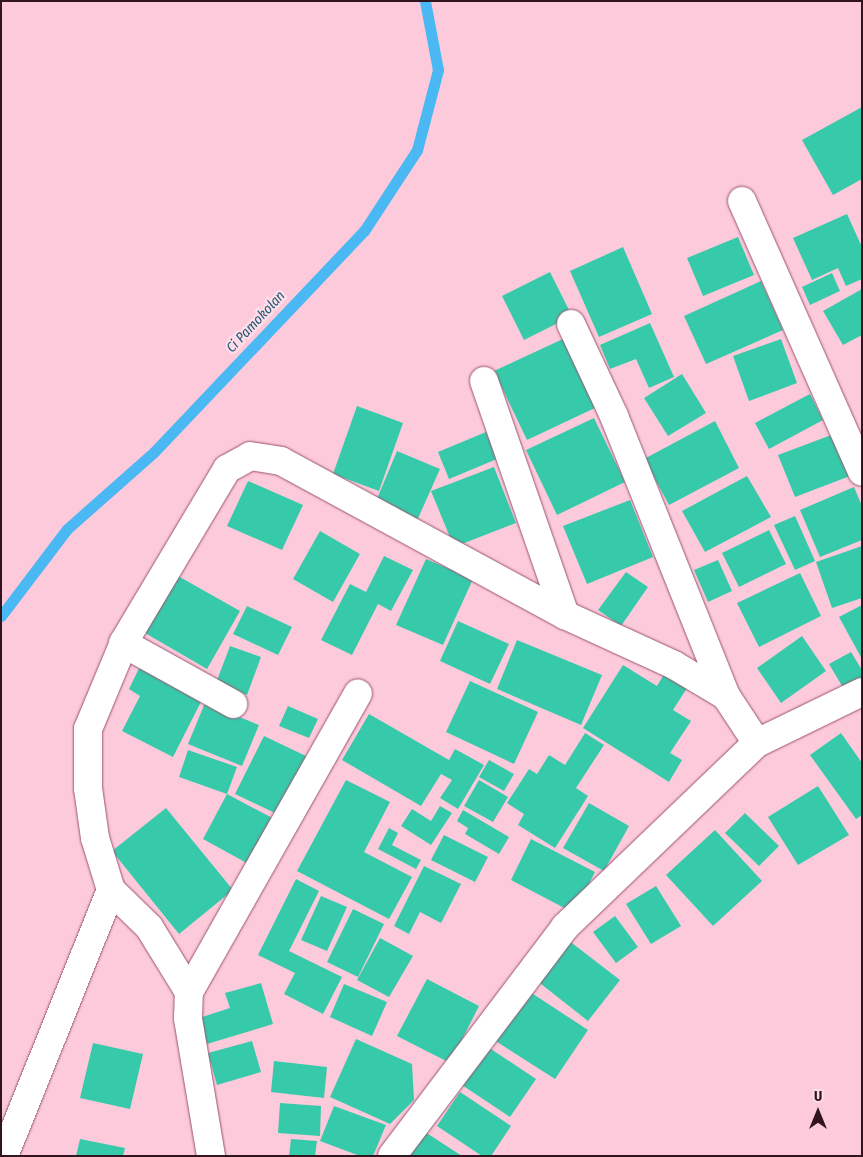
<!DOCTYPE html>
<style>
body{margin:0}
#map{position:relative;width:863px;height:1157px;overflow:hidden;background:#fccadb;font-family:"Fira Sans Condensed",sans-serif}
div>[style]{position:absolute}
.stream>*{height:11px;margin:-5.5px;padding:0 5.5px;transform-origin:5.5px;border-radius:5.5px;background:#4ab8f2}
.building>*{inset:0;background:#36caab}
.roads{filter:drop-shadow(0 0 1px #9b5370) drop-shadow(0 0 1px #9b5370)}
.minor>*{height:28px;margin:-14px;padding:0 14px;transform-origin:14px;border-radius:14px;background:#fff}
span{translate:-50% -50%;white-space:nowrap;text-align:center;line-height:1.15;-webkit-text-stroke:5px #fedce8;paint-order:stroke}
.water-label{font-size:14px;color:#1e5876;font-style:italic}
.frame{position:absolute;inset:0;border:2px solid #321420;pointer-events:none}
.north{position:absolute;left:793px;top:1087px;width:50px;height:50px;-webkit-text-stroke:4px #fedce8;paint-order:stroke;rotate:0deg;font-size:14px;font-weight:700;line-height:20px;text-align:center;color:#321420}
.north::after{content:'';display:block;margin:auto;width:18px;height:22px;background:#321420;clip-path:polygon(50% 0,100% 100%,50% 72%,0 100%)}
</style>
<div id="map">
<div class="stream">
<div style="left:1px;top:616px;width:109px;rotate:-52.8deg"></div>
<div style="left:67px;top:529px;width:116px;rotate:-41.5deg"></div>
<div style="left:154px;top:452px;width:305px;rotate:-46.5deg"></div>
<div style="left:364px;top:231px;width:97px;rotate:-56.8deg"></div>
<div style="left:417px;top:150px;width:83px;rotate:-75.3deg"></div>
<div style="left:438px;top:70px;width:70px;rotate:-100.7deg"></div>
</div>
<div class="building">
<div style="clip-path:polygon(862px 107px,862px 179px,833px 195px,802px 140px)"></div>
<div style="clip-path:polygon(847px 214px,862px 247px,862px 279px,846px 286px,838px 268px,812px 280px,793px 238px)"></div>
<div style="clip-path:polygon(738px 237px,754px 275px,703px 296px,687px 258px)"></div>
<div style="clip-path:polygon(623px 247px,652px 314px,599px 337px,570px 271px)"></div>
<div style="clip-path:polygon(550px 272px,572px 316px,524px 340px,502px 296px)"></div>
<div style="clip-path:polygon(832px 273px,840px 291px,810px 305px,802px 287px)"></div>
<div style="clip-path:polygon(761px 281px,783px 330px,706px 364px,684px 316px)"></div>
<div style="clip-path:polygon(862px 289px,862px 335px,843px 345px,823px 311px)"></div>
<div style="clip-path:polygon(650px 323px,674px 377px,649px 388px,636px 359px,610px 369px,600px 345px)"></div>
<div style="clip-path:polygon(565px 338px,597px 407px,527px 440px,494px 371px)"></div>
<div style="clip-path:polygon(781px 339px,797px 383px,749px 401px,733px 356px)"></div>
<div style="clip-path:polygon(682px 374px,706px 413px,668px 436px,644px 398px)"></div>
<div style="clip-path:polygon(810px 394px,823px 420px,769px 449px,755px 423px)"></div>
<div style="clip-path:polygon(357px 406px,403px 423px,379px 491px,333px 474px)"></div>
<div style="clip-path:polygon(594px 418px,625px 482px,557px 515px,526px 450px)"></div>
<div style="clip-path:polygon(715px 421px,739px 468px,669px 505px,644px 459px)"></div>
<div style="clip-path:polygon(486px 432px,497px 459px,449px 479px,438px 452px)"></div>
<div style="clip-path:polygon(834px 434px,850px 476px,795px 497px,778px 455px)"></div>
<div style="clip-path:polygon(397px 451px,440px 469px,416px 523px,374px 506px)"></div>
<div style="clip-path:polygon(494px 467px,516px 523px,454px 547px,431px 491px)"></div>
<div style="clip-path:polygon(747px 476px,771px 517px,705px 552px,682px 511px)"></div>
<div style="clip-path:polygon(248px 481px,303px 505px,282px 550px,227px 526px)"></div>
<div style="clip-path:polygon(854px 487px,862px 506px,862px 540px,820px 557px,800px 510px)"></div>
<div style="clip-path:polygon(630px 500px,653px 557px,587px 584px,563px 526px)"></div>
<div style="clip-path:polygon(795px 516px,815px 561px,795px 570px,774px 525px)"></div>
<div style="clip-path:polygon(769px 530px,786px 564px,739px 587px,722px 553px)"></div>
<div style="clip-path:polygon(320px 531px,360px 554px,333px 602px,293px 579px)"></div>
<div style="clip-path:polygon(862px 546px,862px 598px,832px 608px,816px 562px)"></div>
<div style="clip-path:polygon(384px 556px,413px 570px,391px 611px,378px 604px,352px 655px,321px 640px,350px 584px,366px 592px)"></div>
<div style="clip-path:polygon(426px 559px,473px 579px,443px 645px,396px 625px)"></div>
<div style="clip-path:polygon(718px 560px,732px 591px,708px 602px,694px 570px)"></div>
<div style="clip-path:polygon(626px 572px,648px 587px,621px 626px,598px 610px)"></div>
<div style="clip-path:polygon(800px 573px,821px 616px,759px 647px,737px 603px)"></div>
<div style="clip-path:polygon(178px 576px,240px 611px,207px 669px,145px 633px)"></div>
<div style="clip-path:polygon(862px 605px,862px 659px,839px 617px)"></div>
<div style="clip-path:polygon(247px 606px,292px 627px,278px 655px,233px 634px)"></div>
<div style="clip-path:polygon(458px 621px,509px 644px,490px 684px,440px 661px)"></div>
<div style="clip-path:polygon(802px 636px,826px 671px,781px 703px,757px 668px)"></div>
<div style="clip-path:polygon(517px 640px,602px 675px,581px 725px,497px 689px)"></div>
<div style="clip-path:polygon(230px 646px,261px 657px,247px 695px,216px 683px)"></div>
<div style="clip-path:polygon(851px 652px,862px 670px,862px 682px,845px 691px,829px 664px)"></div>
<div style="clip-path:polygon(144px 658px,207px 690px,173px 757px,122px 731px,140px 696px,129px 689px)"></div>
<div style="clip-path:polygon(623px 665px,657px 686px,666px 671px,689px 685px,673px 710px,691px 721px,670px 753px,682px 760px,669px 782px,583px 728px)"></div>
<div style="clip-path:polygon(470px 681px,538px 712px,514px 764px,446px 732px)"></div>
<div style="clip-path:polygon(205px 703px,259px 725px,242px 766px,188px 744px)"></div>
<div style="clip-path:polygon(288px 706px,318px 719px,309px 738px,279px 726px)"></div>
<div style="clip-path:polygon(369px 714px,449px 760px,455px 749px,484px 765px,458px 809px,440px 798px,452px 780px,441px 774px,421px 806px,342px 760px)"></div>
<div style="clip-path:polygon(585px 733px,604px 745px,576px 788px,588px 796px,555px 848px,518px 825px,524px 814px,507px 803px,529px 769px,537px 774px,549px 755px,565px 765px)"></div>
<div style="clip-path:polygon(841px 733px,862px 763px,862px 815px,856px 819px,810px 755px)"></div>
<div style="clip-path:polygon(264px 736px,306px 756px,277px 814px,235px 794px)"></div>
<div style="clip-path:polygon(188px 750px,237px 767px,227px 794px,276px 820px,254px 867px,203px 839px,227px 794px,179px 777px)"></div>
<div style="clip-path:polygon(489px 760px,514px 774px,504px 791px,479px 777px)"></div>
<div style="clip-path:polygon(346px 780px,390px 802px,364px 852px,412px 877px,389px 919px,297px 871px)"></div>
<div style="clip-path:polygon(479px 780px,508px 797px,493px 822px,464px 806px)"></div>
<div style="clip-path:polygon(818px 786px,849px 835px,798px 865px,768px 817px)"></div>
<div style="clip-path:polygon(589px 803px,629px 826px,604px 871px,563px 848px)"></div>
<div style="clip-path:polygon(440px 806px,452px 813px,431px 845px,401px 826px,412px 809px,431px 821px)"></div>
<div style="clip-path:polygon(166px 808px,233px 890px,179px 934px,112px 851px)"></div>
<div style="clip-path:polygon(463px 810px,509px 837px,499px 854px,465px 834px,468px 828px,457px 821px)"></div>
<div style="clip-path:polygon(745px 813px,779px 846px,759px 866px,725px 833px)"></div>
<div style="clip-path:polygon(389px 828px,398px 833px,392px 845px,421px 860px,416px 869px,378px 849px)"></div>
<div style="clip-path:polygon(715px 830px,762px 881px,713px 926px,666px 875px)"></div>
<div style="clip-path:polygon(444px 835px,488px 857px,475px 882px,431px 860px)"></div>
<div style="clip-path:polygon(531px 839px,595px 872px,574px 913px,511px 880px)"></div>
<div style="clip-path:polygon(424px 866px,461px 884px,441px 923px,420px 912px,409px 934px,394px 926px)"></div>
<div style="clip-path:polygon(296px 879px,319px 891px,289px 951px,342px 977px,323px 1014px,284px 994px,295px 973px,258px 955px)"></div>
<div style="clip-path:polygon(656px 886px,681px 926px,651px 944px,626px 904px)"></div>
<div style="clip-path:polygon(321px 896px,347px 907px,327px 951px,301px 940px)"></div>
<div style="clip-path:polygon(353px 909px,384px 924px,358px 977px,327px 962px)"></div>
<div style="clip-path:polygon(615px 916px,638px 947px,616px 963px,593px 932px)"></div>
<div style="clip-path:polygon(380px 938px,413px 956px,389px 997px,357px 980px)"></div>
<div style="clip-path:polygon(568px 940px,620px 980px,588px 1021px,536px 980px)"></div>
<div style="clip-path:polygon(427px 979px,479px 1006px,450px 1063px,397px 1036px)"></div>
<div style="clip-path:polygon(261px 983px,273px 1024px,207px 1044px,199px 1018px,230px 1008px,225px 993px)"></div>
<div style="clip-path:polygon(344px 984px,387px 1002px,372px 1036px,330px 1017px)"></div>
<div style="clip-path:polygon(527px 990px,588px 1030px,555px 1079px,494px 1040px)"></div>
<div style="clip-path:polygon(356px 1039px,412px 1064px,414px 1100px,390px 1124px,330px 1097px)"></div>
<div style="clip-path:polygon(252px 1041px,261px 1072px,217px 1085px,208px 1053px)"></div>
<div style="clip-path:polygon(93px 1043px,143px 1054px,130px 1109px,80px 1098px)"></div>
<div style="clip-path:polygon(488px 1047px,536px 1079px,510px 1117px,462px 1085px)"></div>
<div style="clip-path:polygon(274px 1061px,327px 1067px,324px 1098px,271px 1092px)"></div>
<div style="clip-path:polygon(460px 1092px,511px 1126px,491px 1156px,482px 1156px,437px 1126px)"></div>
<div style="clip-path:polygon(280px 1103px,321px 1106px,320px 1136px,278px 1133px)"></div>
<div style="clip-path:polygon(334px 1106px,386px 1125px,373px 1156px,360px 1156px,320px 1141px)"></div>
<div style="clip-path:polygon(422px 1130px,462px 1156px,406px 1156px)"></div>
<div style="clip-path:polygon(80px 1139px,125px 1148px,123px 1156px,76px 1156px)"></div>
<div style="clip-path:polygon(291px 1139px,317px 1141px,315px 1156px,289px 1156px)"></div>
</div>
<div class="roads">
<div class="minor">
<div style="left:742px;top:201px;width:296px;rotate:66.1deg"></div>
<div style="left:571px;top:324px;width:102px;rotate:64.9deg"></div>
<div style="left:614px;top:416px;width:302px;rotate:68.2deg"></div>
<div style="left:726px;top:696px;width:56px;rotate:56.6deg"></div>
<div style="left:484px;top:381px;width:248px;rotate:70.9deg"></div>
<div style="left:123px;top:643px;width:126px;rotate:29deg"></div>
<div style="left:189px;top:992px;width:343px;rotate:-60.5deg"></div>
<div style="left:4px;top:1156px;width:287px;rotate:-68.1deg"></div>
<div style="left:211px;top:1156px;width:140px;rotate:-99.5deg"></div>
<div style="left:188px;top:1018px;width:26px;rotate:-88deg"></div>
<div style="left:189px;top:992px;width:76px;rotate:-121.6deg"></div>
<div style="left:149px;top:927px;width:53px;rotate:-135.8deg"></div>
<div style="left:111px;top:890px;width:54px;rotate:-107.1deg"></div>
<div style="left:95px;top:838px;width:50px;rotate:-98deg"></div>
<div style="left:88px;top:788px;width:59px;rotate:-90deg"></div>
<div style="left:88px;top:729px;width:96px;rotate:-67.4deg"></div>
<div style="left:125px;top:640px;width:199px;rotate:-59.2deg"></div>
<div style="left:227px;top:469px;width:26px;rotate:-29deg"></div>
<div style="left:250px;top:456px;width:31px;rotate:9deg"></div>
<div style="left:281px;top:461px;width:323px;rotate:28.5deg"></div>
<div style="left:565px;top:615px;width:120px;rotate:24.6deg"></div>
<div style="left:674px;top:665px;width:61px;rotate:30.8deg"></div>
<div style="left:392px;top:1156px;width:287px;rotate:-52.9deg"></div>
<div style="left:565px;top:927px;width:266px;rotate:-43.8deg"></div>
<div style="left:757px;top:743px;width:117px;rotate:-25.9deg"></div>
</div>
</div>
<div class="water-label">
<span style="left:256px;top:322px;rotate:-47deg">Ci Pamokolan</span>
</div>
<div class="frame"></div>
<div class="north">U</div>
</div>
